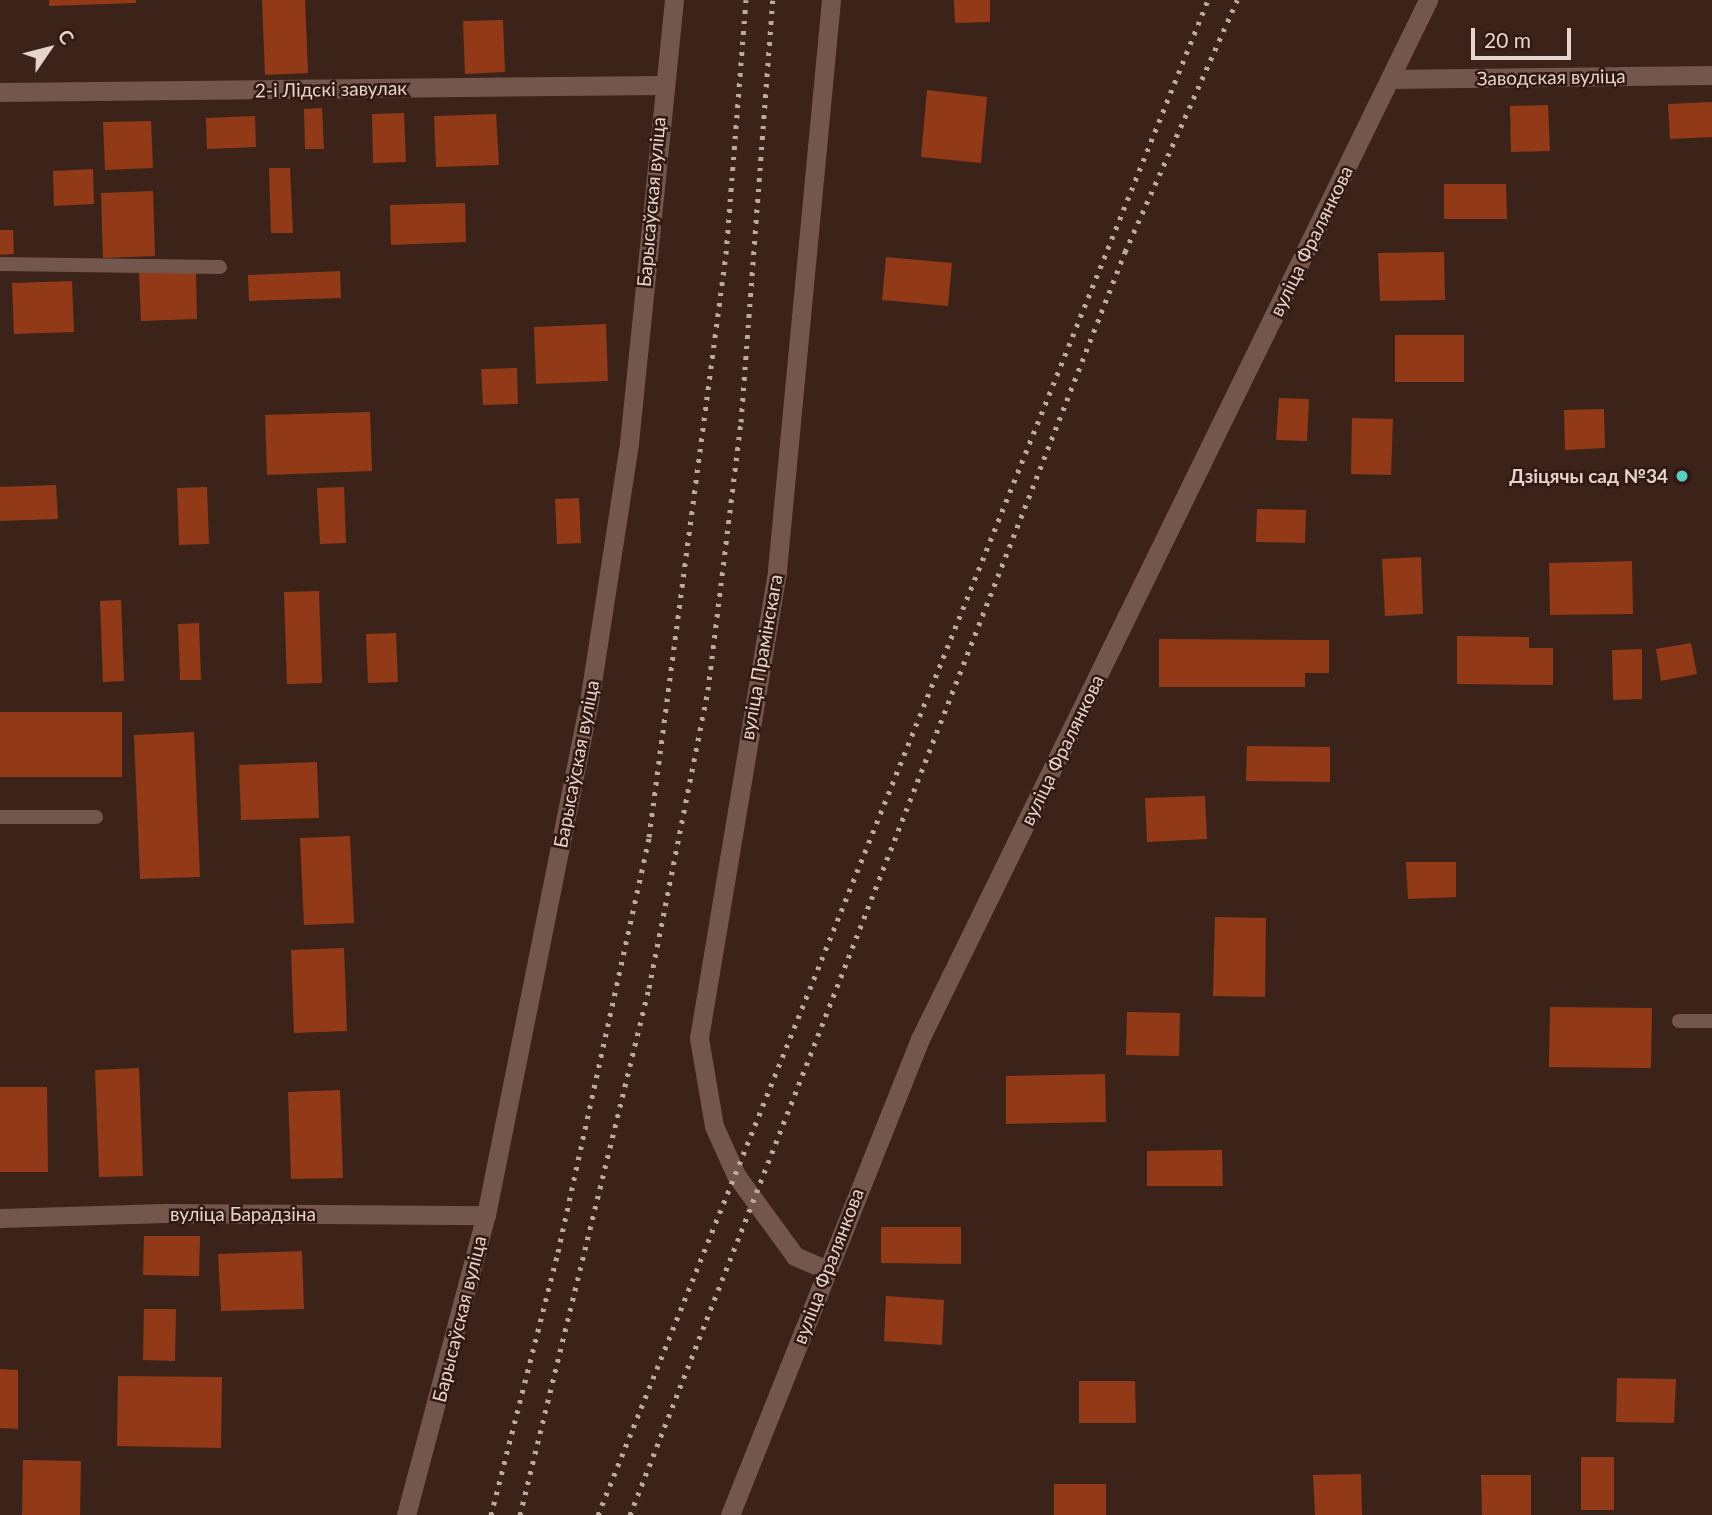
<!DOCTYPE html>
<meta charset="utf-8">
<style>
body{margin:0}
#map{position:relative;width:1712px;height:1515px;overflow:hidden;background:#3b231a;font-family:Lato,sans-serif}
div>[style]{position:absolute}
.building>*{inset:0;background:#923917}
.service>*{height:14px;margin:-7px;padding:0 7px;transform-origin:7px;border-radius:7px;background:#73574d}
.minor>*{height:19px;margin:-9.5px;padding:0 9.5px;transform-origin:9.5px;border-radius:9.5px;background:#73574d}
.rail>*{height:5px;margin-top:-2.5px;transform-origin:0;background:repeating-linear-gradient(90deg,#bca9a3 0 3.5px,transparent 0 10.5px)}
.dots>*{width:19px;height:19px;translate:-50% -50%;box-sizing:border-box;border:4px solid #311911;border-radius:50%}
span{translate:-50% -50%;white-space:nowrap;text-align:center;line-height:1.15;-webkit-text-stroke:5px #311911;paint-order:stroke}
.street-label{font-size:19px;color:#e5d4ce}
.poi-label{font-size:19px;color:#e5d4ce;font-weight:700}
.right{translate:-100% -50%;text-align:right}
.north{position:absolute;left:14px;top:14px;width:70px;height:70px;-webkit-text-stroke:5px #311911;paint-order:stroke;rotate:55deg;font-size:19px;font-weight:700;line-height:28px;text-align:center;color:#e5d4ce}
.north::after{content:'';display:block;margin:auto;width:24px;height:32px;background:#e5d4ce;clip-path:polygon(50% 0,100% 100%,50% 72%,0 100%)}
.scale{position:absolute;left:1471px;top:28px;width:100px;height:32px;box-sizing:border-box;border:4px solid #e5d4ce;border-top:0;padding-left:9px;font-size:21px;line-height:24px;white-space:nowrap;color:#e5d4ce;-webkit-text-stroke:5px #311911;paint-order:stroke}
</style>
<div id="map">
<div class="building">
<div style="clip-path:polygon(49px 0,136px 0,136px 3px,49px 6px)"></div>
<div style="clip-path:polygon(262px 0,305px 0,308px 73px,265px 75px)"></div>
<div style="clip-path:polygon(954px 0,990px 0,990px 22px,955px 23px)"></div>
<div style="clip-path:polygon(503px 20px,505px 72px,465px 74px,463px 21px)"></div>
<div style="clip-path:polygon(927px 90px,987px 97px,981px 163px,921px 157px)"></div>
<div style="clip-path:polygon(1712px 102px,1712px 137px,1670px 139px,1668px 104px)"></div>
<div style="clip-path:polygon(1548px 105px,1550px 151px,1511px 152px,1510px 106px)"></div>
<div style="clip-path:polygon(322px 108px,324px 149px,305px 149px,304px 109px)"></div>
<div style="clip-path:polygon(404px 113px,406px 162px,373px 163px,372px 114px)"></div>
<div style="clip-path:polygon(496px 114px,499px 165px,436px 167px,434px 116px)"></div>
<div style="clip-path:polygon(255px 116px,256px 147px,207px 149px,206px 118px)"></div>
<div style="clip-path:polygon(151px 121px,153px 168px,105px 170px,103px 122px)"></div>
<div style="clip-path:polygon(269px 168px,290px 168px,293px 233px,271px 233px)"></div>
<div style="clip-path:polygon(93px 169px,94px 204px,54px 206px,53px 171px)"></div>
<div style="clip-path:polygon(1444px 184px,1506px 184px,1507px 219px,1444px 219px)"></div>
<div style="clip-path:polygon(153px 191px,155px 256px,103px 258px,101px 193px)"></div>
<div style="clip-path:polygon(465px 203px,466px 242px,391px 245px,390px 205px)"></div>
<div style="clip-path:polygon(0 230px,13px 230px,14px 254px,0 255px)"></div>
<div style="clip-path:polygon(1444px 252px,1445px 300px,1380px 301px,1378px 253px)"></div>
<div style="clip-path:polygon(886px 257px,952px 263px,948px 306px,882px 300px)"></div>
<div style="clip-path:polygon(196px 271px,197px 319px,141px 321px,139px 273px)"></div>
<div style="clip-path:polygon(340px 271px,341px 298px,249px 301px,248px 275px)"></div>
<div style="clip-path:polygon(72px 281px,74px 332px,14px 334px,12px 283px)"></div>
<div style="clip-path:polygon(606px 324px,608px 381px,536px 384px,534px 327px)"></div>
<div style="clip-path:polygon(1395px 335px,1464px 335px,1464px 382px,1395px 382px)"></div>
<div style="clip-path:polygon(517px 368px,518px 404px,483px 405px,481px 369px)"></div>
<div style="clip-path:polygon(1279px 398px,1309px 399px,1307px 441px,1276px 440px)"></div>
<div style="clip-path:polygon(1604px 409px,1605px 448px,1565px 450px,1564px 410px)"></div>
<div style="clip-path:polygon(370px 412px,372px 471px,267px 475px,265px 415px)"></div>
<div style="clip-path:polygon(1352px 418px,1393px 419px,1391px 475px,1351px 474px)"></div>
<div style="clip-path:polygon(56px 485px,58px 519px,0 521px,0 487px)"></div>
<div style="clip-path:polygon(207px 487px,209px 544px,179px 545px,177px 488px)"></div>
<div style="clip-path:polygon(344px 487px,346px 543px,320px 544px,317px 488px)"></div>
<div style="clip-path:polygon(579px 498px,581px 543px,557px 544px,555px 499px)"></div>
<div style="clip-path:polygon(1257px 509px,1306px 510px,1305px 543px,1256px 542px)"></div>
<div style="clip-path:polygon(1421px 557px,1423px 614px,1385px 616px,1382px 559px)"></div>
<div style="clip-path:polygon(1632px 561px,1633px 614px,1550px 615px,1549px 563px)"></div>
<div style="clip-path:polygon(319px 591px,322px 683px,287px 684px,284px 592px)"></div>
<div style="clip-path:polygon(121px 600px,124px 681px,103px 682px,100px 601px)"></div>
<div style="clip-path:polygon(199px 623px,201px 680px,180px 680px,178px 624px)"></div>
<div style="clip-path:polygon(396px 633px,398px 682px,368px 683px,366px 634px)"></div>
<div style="clip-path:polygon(1457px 636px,1529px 637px,1529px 648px,1553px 648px,1553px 685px,1457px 684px)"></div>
<div style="clip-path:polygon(1159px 639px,1329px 640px,1329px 673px,1305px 673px,1305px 687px,1159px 687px)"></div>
<div style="clip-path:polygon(1691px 643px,1697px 674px,1661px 681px,1656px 649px)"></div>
<div style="clip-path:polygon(1642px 649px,1642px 699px,1613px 700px,1612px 650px)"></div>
<div style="clip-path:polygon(0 712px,122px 712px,122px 777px,0 777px)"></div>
<div style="clip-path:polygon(194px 732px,200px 877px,140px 879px,134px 735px)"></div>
<div style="clip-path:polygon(1247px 746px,1330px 747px,1330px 782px,1246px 781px)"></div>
<div style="clip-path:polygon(317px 762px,319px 818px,241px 820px,239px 765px)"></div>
<div style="clip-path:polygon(1205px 796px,1207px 839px,1147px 842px,1145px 798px)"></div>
<div style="clip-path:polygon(350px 836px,354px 923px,304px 925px,300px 838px)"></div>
<div style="clip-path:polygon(1406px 862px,1456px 862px,1456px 897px,1408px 899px)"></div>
<div style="clip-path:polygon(1215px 917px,1266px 918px,1265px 997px,1213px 996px)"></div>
<div style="clip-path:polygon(344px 948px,347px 1031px,294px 1033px,291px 950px)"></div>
<div style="clip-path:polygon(1550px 1007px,1652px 1008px,1651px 1068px,1549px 1067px)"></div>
<div style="clip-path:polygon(1127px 1012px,1180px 1013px,1179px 1056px,1126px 1055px)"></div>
<div style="clip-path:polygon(139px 1068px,143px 1176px,99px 1177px,95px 1070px)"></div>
<div style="clip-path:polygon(1105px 1074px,1106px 1122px,1006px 1124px,1006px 1076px)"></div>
<div style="clip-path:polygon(0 1087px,47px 1087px,48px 1172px,0 1172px)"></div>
<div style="clip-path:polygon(340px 1090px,343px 1178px,291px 1179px,288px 1092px)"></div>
<div style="clip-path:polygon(1222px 1150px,1223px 1186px,1147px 1186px,1147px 1151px)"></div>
<div style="clip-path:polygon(881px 1227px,961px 1227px,961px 1264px,881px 1263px)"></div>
<div style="clip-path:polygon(144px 1236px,200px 1236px,199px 1276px,143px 1275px)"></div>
<div style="clip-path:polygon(302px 1251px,304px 1309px,221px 1311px,218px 1254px)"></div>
<div style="clip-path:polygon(886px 1296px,944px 1300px,942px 1345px,884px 1341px)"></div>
<div style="clip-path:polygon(144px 1309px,176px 1309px,175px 1361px,143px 1360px)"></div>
<div style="clip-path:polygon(0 1369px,18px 1370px,18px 1429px,0 1428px)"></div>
<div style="clip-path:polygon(118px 1376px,222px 1377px,221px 1448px,117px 1446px)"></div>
<div style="clip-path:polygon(1617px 1378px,1676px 1379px,1674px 1423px,1616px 1422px)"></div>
<div style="clip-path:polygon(1079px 1381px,1135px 1381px,1136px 1423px,1079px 1423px)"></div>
<div style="clip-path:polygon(1581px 1457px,1614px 1457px,1614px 1510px,1581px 1510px)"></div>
<div style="clip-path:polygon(23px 1460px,81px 1461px,80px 1515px,22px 1515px)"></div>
<div style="clip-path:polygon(1361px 1474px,1362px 1515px,1315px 1515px,1313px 1475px)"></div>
<div style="clip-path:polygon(1481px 1475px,1531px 1475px,1531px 1515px,1482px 1515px)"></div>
<div style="clip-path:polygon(1054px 1484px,1106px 1484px,1106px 1515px,1054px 1515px)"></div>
</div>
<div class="service">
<div style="left:0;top:264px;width:220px;rotate:0.8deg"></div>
<div style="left:0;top:817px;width:96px"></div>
<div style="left:1679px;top:1021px;width:33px"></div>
</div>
<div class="minor">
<div style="left:1390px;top:79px;width:322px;rotate:-0.7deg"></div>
<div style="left:0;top:92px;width:662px;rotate:-0.61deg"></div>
<div style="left:0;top:1218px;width:165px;rotate:-1.7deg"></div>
<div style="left:165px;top:1213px;width:321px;rotate:0.4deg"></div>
<div style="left:825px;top:1269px;width:33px;rotate:-157deg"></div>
<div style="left:795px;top:1256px;width:100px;rotate:-126.1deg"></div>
<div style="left:736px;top:1175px;width:54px;rotate:-114.2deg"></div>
<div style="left:714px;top:1126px;width:89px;rotate:-99.7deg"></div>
<div style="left:699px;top:1038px;width:474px;rotate:-80.5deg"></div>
<div style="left:777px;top:570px;width:573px;rotate:-84.59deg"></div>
<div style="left:406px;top:1515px;width:310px;rotate:-75.1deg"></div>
<div style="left:486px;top:1215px;width:523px;rotate:-78.65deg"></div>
<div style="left:589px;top:702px;width:262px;rotate:-81.2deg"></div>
<div style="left:629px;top:443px;width:445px;rotate:-84.2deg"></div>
<div style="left:730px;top:1515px;width:513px;rotate:-68.24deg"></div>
<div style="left:920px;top:1039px;width:1157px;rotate:-63.94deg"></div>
</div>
<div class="rail">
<div style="left:491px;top:1515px;width:271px;rotate:-75.7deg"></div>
<div style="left:558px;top:1252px;width:425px;rotate:-77.6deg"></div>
<div style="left:649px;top:837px;width:588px;rotate:-82.48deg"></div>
<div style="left:726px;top:254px;width:255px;rotate:-85.5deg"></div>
<div style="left:520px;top:1515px;width:543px;rotate:-76.25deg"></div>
<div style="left:649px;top:988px;width:304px;rotate:-78.8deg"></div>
<div style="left:708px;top:690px;width:270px;rotate:-83deg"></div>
<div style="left:741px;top:422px;width:423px;rotate:-85.7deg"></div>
<div style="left:598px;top:1515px;width:1633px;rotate:-68.07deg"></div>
<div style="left:630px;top:1515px;width:1357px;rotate:-68.6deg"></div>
<div style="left:1125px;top:252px;width:276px;rotate:-66deg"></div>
</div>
<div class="dots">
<div style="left:1682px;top:476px;background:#57cec2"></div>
</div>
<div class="street-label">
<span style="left:1551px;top:77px;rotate:-1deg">Заводская вуліца</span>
<span style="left:331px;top:89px;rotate:-1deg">2-і Лідскі завулак</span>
<span style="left:651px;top:202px;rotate:-85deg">Барысаўская вуліца</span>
<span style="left:1311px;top:241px;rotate:-64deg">вуліца Фралянкова</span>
<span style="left:761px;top:657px;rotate:-80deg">вуліца Прамінскага</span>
<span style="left:1062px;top:750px;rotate:-64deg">вуліца Фралянкова</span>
<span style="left:576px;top:764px;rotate:-79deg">Барысаўская вуліца</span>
<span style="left:243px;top:1214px">вуліца Барадзіна</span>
<span style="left:828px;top:1266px;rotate:-69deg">вуліца Фралянкова</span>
<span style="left:459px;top:1319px;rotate:-76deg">Барысаўская вуліца</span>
</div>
<div class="poi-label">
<span class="right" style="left:1668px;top:476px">Дзіцячы сад №34</span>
</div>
<div class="north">С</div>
<div class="scale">20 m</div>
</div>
